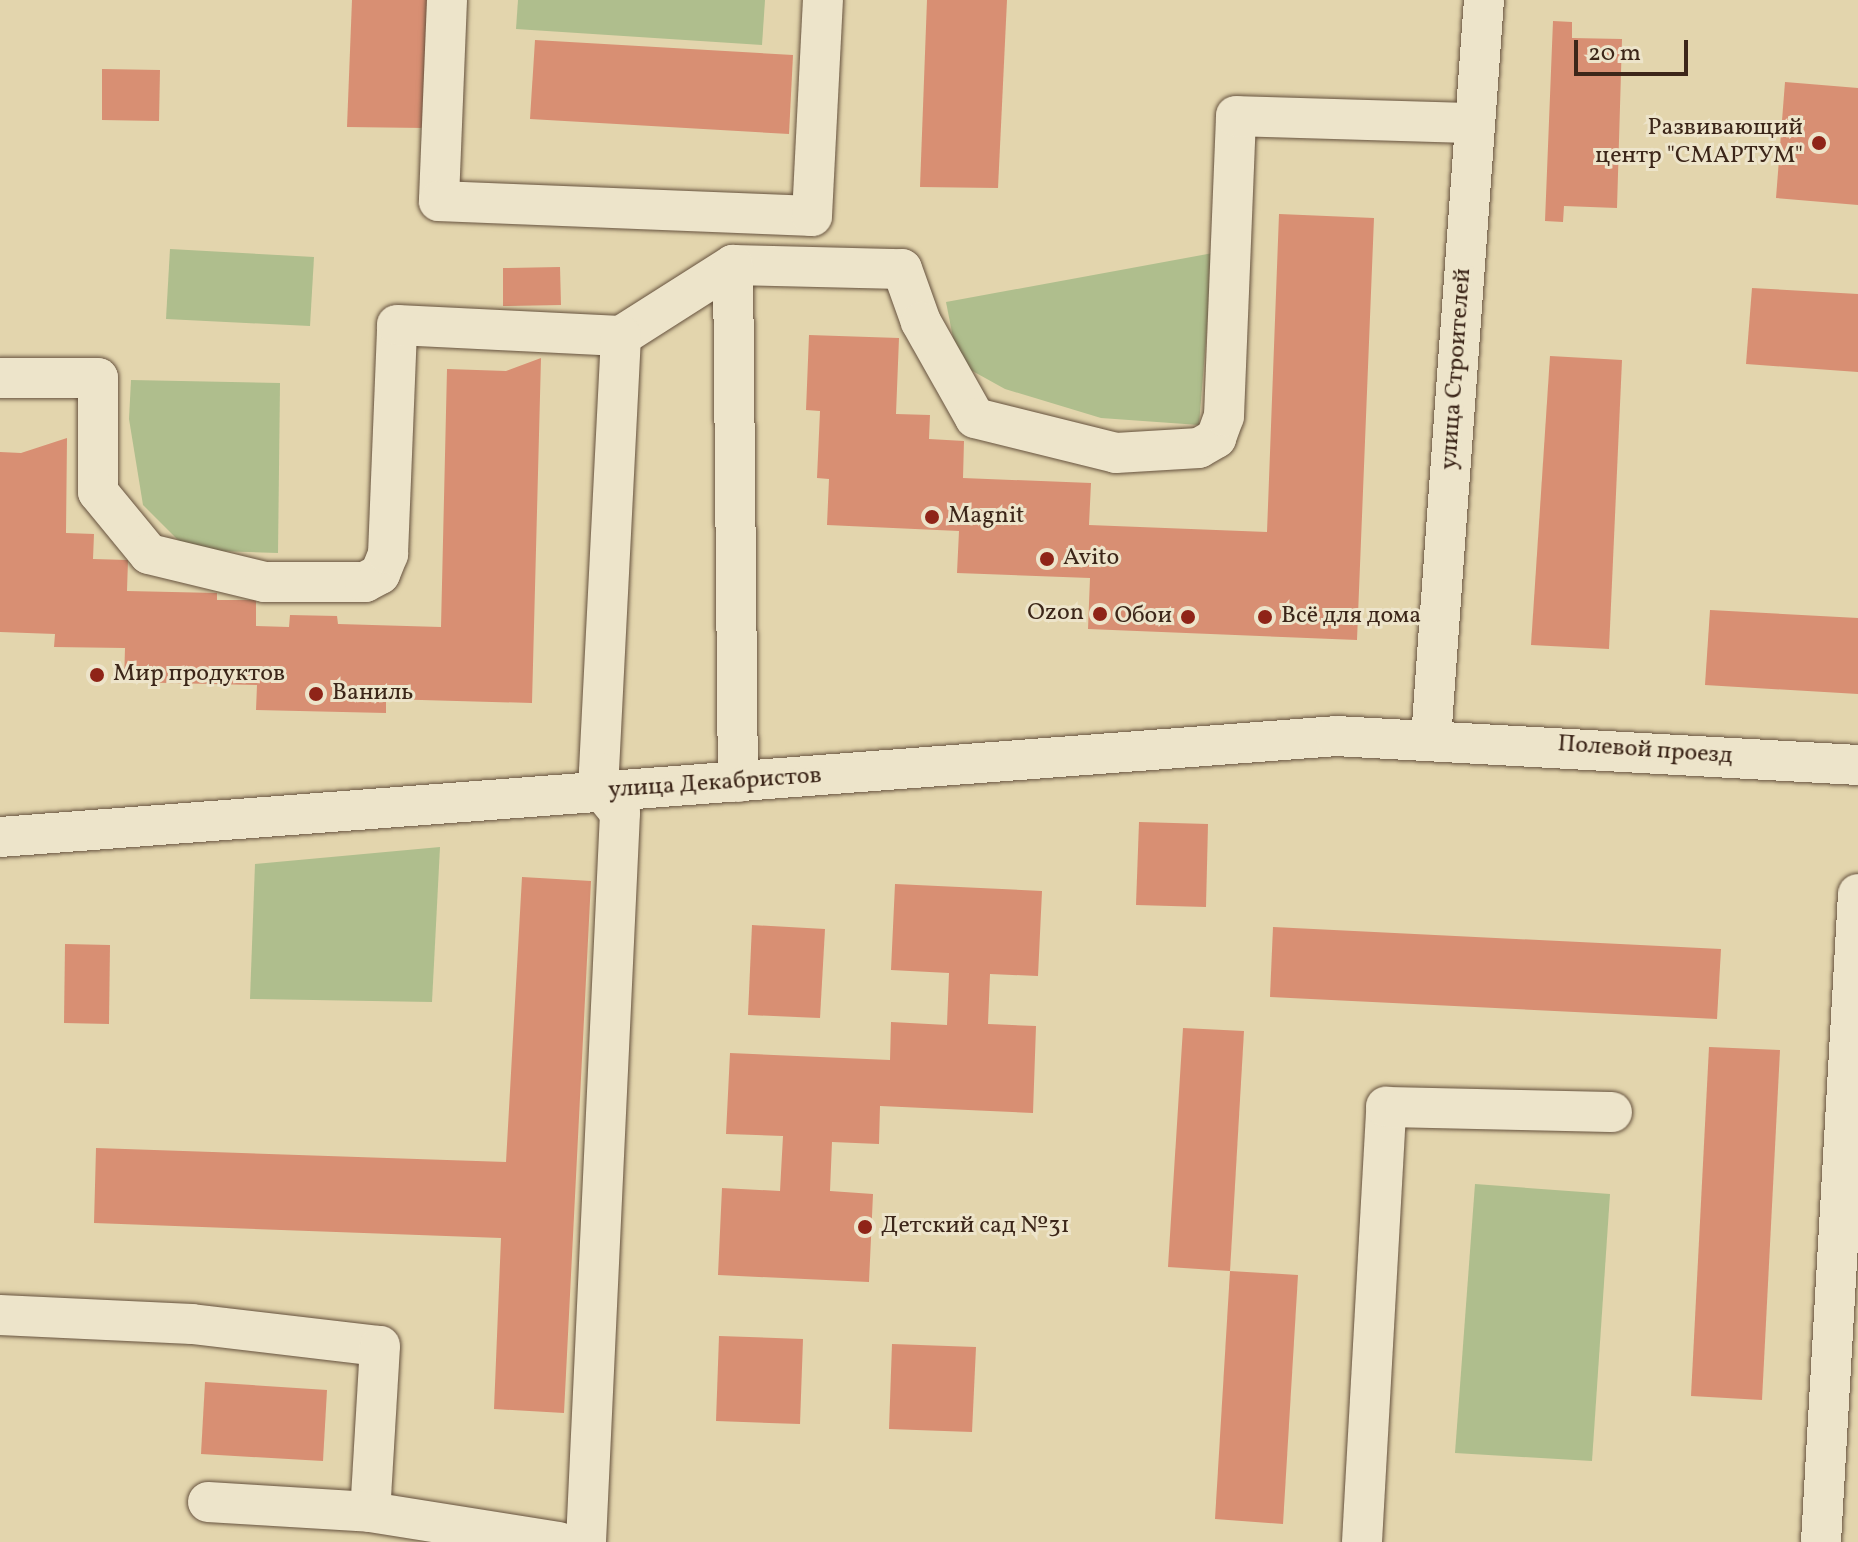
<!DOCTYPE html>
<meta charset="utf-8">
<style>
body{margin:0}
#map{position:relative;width:1858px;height:1542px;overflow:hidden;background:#e3d5ad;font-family:Vollkorn,serif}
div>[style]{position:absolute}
.green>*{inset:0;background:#afbe8d}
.building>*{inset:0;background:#d88f73}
.roads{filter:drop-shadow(0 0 2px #66523e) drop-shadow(0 0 2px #66523e)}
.minor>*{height:40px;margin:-20px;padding:0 20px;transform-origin:20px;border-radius:20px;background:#ede4ca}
.dots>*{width:22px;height:22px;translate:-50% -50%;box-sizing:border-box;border:4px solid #ede4ca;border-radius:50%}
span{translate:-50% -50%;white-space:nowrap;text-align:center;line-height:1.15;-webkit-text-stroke:6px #ede4ca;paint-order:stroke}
.poi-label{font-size:24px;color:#3c2619}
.right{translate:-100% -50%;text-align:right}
.left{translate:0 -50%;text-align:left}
.street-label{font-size:24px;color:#3c2619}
.scale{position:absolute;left:1574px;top:40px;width:114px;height:36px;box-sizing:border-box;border:4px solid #3c2619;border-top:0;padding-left:10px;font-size:24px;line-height:28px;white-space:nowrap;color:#3c2619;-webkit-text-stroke:6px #ede4ca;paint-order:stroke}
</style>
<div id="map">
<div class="green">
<div style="clip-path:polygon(518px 0,765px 0,762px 45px,516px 29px)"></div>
<div style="clip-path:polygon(170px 249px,314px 257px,310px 326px,166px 319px)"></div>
<div style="clip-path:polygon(1213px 253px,1199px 425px,1101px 418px,1005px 389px,958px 363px,946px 302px)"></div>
<div style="clip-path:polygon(131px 380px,280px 383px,278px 553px,188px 550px,143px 505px,129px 419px)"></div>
<div style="clip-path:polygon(440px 847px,432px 1002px,250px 999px,255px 864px)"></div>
<div style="clip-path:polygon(1475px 1184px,1610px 1194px,1592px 1461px,1455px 1453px)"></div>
</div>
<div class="building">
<div style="clip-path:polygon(352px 0,431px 0,425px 128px,347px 127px)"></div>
<div style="clip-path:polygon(927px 0,1007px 0,998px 188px,920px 187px)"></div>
<div style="clip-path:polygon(1553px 21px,1572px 22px,1572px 38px,1622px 39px,1617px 208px,1564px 206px,1563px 222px,1545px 221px)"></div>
<div style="clip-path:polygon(535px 40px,793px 55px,789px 134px,530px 119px)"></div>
<div style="clip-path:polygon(102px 69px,160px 70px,159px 121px,102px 120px)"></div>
<div style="clip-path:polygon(1785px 82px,1858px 88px,1858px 205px,1776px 198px)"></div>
<div style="clip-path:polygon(1279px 214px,1374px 218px,1357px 640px,1088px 629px,1090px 578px,957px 573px,959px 531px,827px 525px,829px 479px,817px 478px,820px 411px,806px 410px,809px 335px,899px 338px,896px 414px,930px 415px,929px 439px,964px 441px,963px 478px,1091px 483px,1089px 525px,1267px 532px)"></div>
<div style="clip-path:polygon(560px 267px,561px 305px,503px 306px,503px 268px)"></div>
<div style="clip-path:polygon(1752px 288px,1858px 294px,1858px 372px,1746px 364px)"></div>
<div style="clip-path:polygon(1550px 356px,1622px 360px,1609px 649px,1531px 645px)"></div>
<div style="clip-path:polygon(541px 358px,532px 703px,386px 699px,386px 713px,256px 710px,257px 685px,124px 682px,125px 648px,54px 647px,55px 634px,0 632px,0 452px,21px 453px,67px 438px,66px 533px,94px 534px,93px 559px,128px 560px,127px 591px,217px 593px,217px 600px,256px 600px,256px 626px,289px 627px,290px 615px,337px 616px,338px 624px,441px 627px,447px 369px,506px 371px)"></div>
<div style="clip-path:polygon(1710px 610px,1858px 618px,1858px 694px,1705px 685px)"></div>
<div style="clip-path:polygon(1139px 822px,1208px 824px,1206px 907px,1136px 905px)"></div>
<div style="clip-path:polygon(522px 877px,591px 881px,564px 1413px,494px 1409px,501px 1238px,94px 1223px,96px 1148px,506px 1162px)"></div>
<div style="clip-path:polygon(895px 884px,1042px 891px,1038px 976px,990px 974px,988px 1024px,1036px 1026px,1033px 1113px,880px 1106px,879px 1144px,832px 1142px,830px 1191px,873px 1194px,869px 1282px,718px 1275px,722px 1188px,780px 1191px,783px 1136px,726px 1134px,730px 1053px,890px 1060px,891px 1022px,947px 1025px,949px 973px,891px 970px)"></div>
<div style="clip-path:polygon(752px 925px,825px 929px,820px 1018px,748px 1015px)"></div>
<div style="clip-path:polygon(1273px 927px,1721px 949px,1717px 1019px,1270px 997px)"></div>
<div style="clip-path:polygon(65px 944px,110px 945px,109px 1024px,64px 1023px)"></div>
<div style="clip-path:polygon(1183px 1028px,1244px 1031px,1230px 1271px,1168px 1267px)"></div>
<div style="clip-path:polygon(1709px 1047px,1780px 1050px,1762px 1400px,1691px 1396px)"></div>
<div style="clip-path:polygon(1230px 1271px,1298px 1275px,1283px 1524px,1215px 1519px)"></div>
<div style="clip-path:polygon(719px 1336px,803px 1339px,800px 1424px,716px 1421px)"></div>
<div style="clip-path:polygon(892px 1344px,976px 1347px,972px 1432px,889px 1429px)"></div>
<div style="clip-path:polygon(205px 1382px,327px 1390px,323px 1461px,201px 1454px)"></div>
</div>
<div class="roads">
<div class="minor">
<div style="left:447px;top:0;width:201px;rotate:92.3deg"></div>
<div style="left:439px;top:201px;width:373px;rotate:2.3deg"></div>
<div style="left:812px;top:216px;width:216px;rotate:-87.1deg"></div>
<div style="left:733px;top:265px;width:169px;rotate:1.4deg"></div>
<div style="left:902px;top:269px;width:56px;rotate:70.3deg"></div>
<div style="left:921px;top:322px;width:110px;rotate:60.6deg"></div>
<div style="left:975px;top:418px;width:145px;rotate:13.9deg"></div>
<div style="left:1116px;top:453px;width:83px;rotate:-3.4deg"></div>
<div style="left:1199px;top:448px;width:20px;rotate:-30deg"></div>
<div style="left:1216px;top:438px;width:23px;rotate:-70deg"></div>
<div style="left:1224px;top:416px;width:300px;rotate:-87.7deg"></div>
<div style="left:1236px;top:116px;width:238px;rotate:1.7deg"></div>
<div style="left:621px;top:336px;width:133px;rotate:-32.4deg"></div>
<div style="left:733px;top:265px;width:517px;rotate:89.45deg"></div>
<div style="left:0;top:378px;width:98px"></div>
<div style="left:98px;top:378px;width:114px;rotate:90deg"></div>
<div style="left:98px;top:492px;width:80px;rotate:50.6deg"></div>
<div style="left:149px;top:554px;width:119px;rotate:13.6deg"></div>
<div style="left:265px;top:582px;width:100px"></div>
<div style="left:365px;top:582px;width:17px;rotate:-28deg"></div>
<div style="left:380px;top:574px;width:22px;rotate:-68deg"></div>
<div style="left:388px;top:554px;width:229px;rotate:-87.7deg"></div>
<div style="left:397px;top:325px;width:224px;rotate:2.8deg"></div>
<div style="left:621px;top:336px;width:437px;rotate:92.9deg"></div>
<div style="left:599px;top:772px;width:20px;rotate:79deg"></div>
<div style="left:603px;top:792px;width:27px;rotate:51deg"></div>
<div style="left:620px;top:813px;width:730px;rotate:92.67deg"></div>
<div style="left:1431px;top:739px;width:741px;rotate:-85.9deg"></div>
<div style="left:0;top:837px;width:1340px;rotate:-4.32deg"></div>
<div style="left:1336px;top:736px;width:523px;rotate:3.18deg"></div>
<div style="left:0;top:1315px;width:192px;rotate:2.7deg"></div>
<div style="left:192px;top:1324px;width:189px;rotate:6.7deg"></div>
<div style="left:380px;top:1346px;width:166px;rotate:93.4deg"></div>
<div style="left:208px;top:1502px;width:162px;rotate:3.5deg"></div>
<div style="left:370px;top:1512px;width:191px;rotate:9deg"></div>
<div style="left:1362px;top:1542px;width:436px;rotate:-86.8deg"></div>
<div style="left:1386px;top:1107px;width:226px;rotate:1.3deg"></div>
<div style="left:1821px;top:1542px;width:649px;rotate:-86.73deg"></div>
</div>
</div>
<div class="dots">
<div style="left:1819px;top:143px;background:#8f2418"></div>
<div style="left:932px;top:517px;background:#8f2418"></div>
<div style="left:1047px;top:559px;background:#8f2418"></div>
<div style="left:1100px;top:614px;background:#8f2418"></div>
<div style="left:1188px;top:617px;background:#8f2418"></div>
<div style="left:1265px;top:617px;background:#8f2418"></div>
<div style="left:97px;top:675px;background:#8f2418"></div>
<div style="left:316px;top:694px;background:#8f2418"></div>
<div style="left:865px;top:1227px;background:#8f2418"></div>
</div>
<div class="poi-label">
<span class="right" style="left:1803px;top:143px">Развивающий<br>центр "СМАРТУМ"</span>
<span class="left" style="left:948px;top:517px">Magnit</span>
<span class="left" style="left:1063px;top:559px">Avito</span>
<span class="right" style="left:1084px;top:614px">Ozon</span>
<span class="right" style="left:1172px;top:617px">Обои</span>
<span class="left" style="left:1281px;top:617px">Всё для дома</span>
<span class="left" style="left:113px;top:675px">Мир продуктов</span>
<span class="left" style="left:332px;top:694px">Ваниль</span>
<span class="left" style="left:881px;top:1227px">Детский сад №31</span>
</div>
<div class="street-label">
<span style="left:1457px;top:369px;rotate:-86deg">улица Строителей</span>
<span style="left:1645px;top:751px;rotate:4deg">Полевой проезд</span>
<span style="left:715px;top:784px;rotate:-4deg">улица Декабристов</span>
</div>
<div class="scale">20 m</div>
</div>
